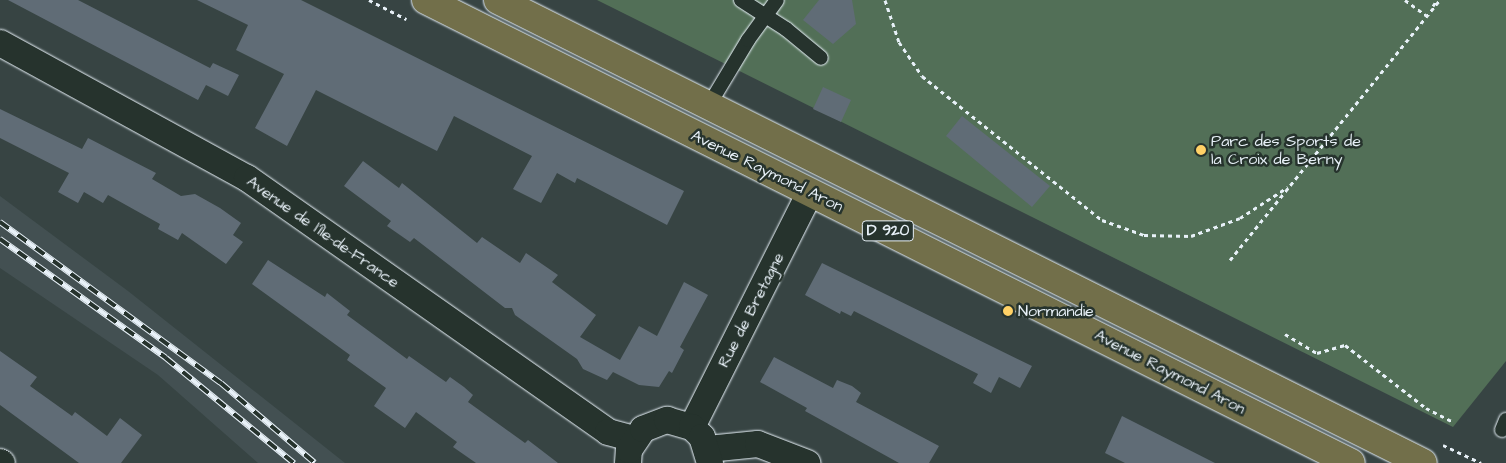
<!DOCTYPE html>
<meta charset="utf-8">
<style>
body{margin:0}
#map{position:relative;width:1506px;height:463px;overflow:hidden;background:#374443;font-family:"Architects Daughter",sans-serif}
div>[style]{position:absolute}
.built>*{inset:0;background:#435052}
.green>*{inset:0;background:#526f57}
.building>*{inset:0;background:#606c76}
.path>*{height:3px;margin-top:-1.5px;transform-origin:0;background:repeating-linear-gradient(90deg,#e8f1f8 0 4px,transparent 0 8px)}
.roads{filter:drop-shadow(0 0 1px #e8f1f8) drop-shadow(0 0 1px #e8f1f8)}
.lane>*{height:14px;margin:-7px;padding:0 7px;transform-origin:7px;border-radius:7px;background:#26332d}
.street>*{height:26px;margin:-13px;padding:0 13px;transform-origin:13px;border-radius:13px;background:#26332d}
.primary>*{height:28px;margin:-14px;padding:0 14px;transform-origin:14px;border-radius:14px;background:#726f4a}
.rail>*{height:5.5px;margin-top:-2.75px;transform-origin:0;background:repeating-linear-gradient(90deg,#26332d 0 11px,#e8f1f8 0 22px);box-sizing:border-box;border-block:1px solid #e8f1f8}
.dots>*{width:14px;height:14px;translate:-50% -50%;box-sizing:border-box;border:2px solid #26332d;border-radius:50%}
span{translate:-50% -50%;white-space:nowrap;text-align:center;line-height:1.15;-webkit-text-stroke:5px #26332d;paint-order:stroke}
.shield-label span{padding:1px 4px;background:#26332d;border:1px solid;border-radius:4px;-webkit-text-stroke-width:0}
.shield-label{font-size:15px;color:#e8f1f8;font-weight:700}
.poi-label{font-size:16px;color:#e8f1f8}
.left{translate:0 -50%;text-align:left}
.street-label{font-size:16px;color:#e8f1f8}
</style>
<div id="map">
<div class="built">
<div style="clip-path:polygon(0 196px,128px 291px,345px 463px,258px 463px,158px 375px,0 268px)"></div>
</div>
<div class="green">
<div style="clip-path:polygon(597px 0,1506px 0,1506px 361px,1453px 427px)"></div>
</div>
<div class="building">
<div style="clip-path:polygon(8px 0,78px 0,210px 68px,213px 63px,239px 75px,228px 96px,206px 85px,198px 100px)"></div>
<div style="clip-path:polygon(197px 0,301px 0,684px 191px,667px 225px,577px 178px,575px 183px,557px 173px,541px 203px,513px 189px,532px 156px,454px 116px,437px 151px,316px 90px,287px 146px,255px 128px,284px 74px,236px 50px,248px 25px)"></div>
<div style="clip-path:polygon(819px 0,852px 0,856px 24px,833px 44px,803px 20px)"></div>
<div style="clip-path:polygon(823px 87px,851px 100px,841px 122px,813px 109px)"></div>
<div style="clip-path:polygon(0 109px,82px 149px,88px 138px,156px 173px,152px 179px,181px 196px,195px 194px,220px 208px,241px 223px,233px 235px,243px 242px,226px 264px,182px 233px,178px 240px,158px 229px,160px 224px,108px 195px,103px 203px,84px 192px,78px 203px,58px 192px,69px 173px,0 138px)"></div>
<div style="clip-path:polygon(962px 116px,1050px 186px,1032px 207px,946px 136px)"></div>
<div style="clip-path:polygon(363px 161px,399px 188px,402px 183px,477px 243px,482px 237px,520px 263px,526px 253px,558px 275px,552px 282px,596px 315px,580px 337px,620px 360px,639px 326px,657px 336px,684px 282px,708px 295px,680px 347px,684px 350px,672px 373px,669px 371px,659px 387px,639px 385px,613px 372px,607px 380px,583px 369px,577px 359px,515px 315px,512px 308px,505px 308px,414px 238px,410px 242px,387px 226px,391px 221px,344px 186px)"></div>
<div style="clip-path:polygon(268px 260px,325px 297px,327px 293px,350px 311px,347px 315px,407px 359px,409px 356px,446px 382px,450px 377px,464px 387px,473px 395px,468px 402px,525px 443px,528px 440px,558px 463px,476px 463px,453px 447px,457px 442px,416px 412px,405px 428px,374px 406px,386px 388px,347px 360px,350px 355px,252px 284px)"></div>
<div style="clip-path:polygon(822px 263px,1032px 366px,1020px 388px,999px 377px,991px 393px,973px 383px,978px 374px,854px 311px,851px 316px,841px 311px,840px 314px,805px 295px)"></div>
<div style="clip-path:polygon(0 351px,37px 377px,30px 386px,72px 416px,75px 412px,107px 436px,120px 418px,142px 435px,121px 463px,79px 463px,0 405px)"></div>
<div style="clip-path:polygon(774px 357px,833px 388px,837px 380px,852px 386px,861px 393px,856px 402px,939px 446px,929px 463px,899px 463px,805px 411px,807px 408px,760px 382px)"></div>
<div style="clip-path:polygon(1122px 416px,1215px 463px,1125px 463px,1105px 453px)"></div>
</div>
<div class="path">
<div style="left:369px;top:0;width:42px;rotate:27.2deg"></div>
<div style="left:885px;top:0;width:44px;rotate:71.6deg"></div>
<div style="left:899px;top:42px;width:41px;rotate:55.9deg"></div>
<div style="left:922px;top:76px;width:231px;rotate:38.7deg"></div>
<div style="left:1102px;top:220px;width:45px;rotate:19.7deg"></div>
<div style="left:1144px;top:235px;width:47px;rotate:1.2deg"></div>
<div style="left:1191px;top:236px;width:52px;rotate:-20.2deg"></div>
<div style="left:1240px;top:218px;width:57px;rotate:-32.9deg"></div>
<div style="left:1405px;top:0;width:27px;rotate:36deg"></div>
<div style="left:1433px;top:6px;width:7px;rotate:-56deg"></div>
<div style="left:1230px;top:260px;width:334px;rotate:-51.1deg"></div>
<div style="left:1285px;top:334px;width:37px;rotate:31deg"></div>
<div style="left:1317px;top:353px;width:29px;rotate:-16deg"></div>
<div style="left:1345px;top:345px;width:103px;rotate:37.9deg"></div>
<div style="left:1426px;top:408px;width:31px;rotate:27deg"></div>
<div style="left:1443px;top:445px;width:42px;rotate:25.3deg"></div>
</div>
<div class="roads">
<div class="lane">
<div style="left:741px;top:0;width:54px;rotate:32.8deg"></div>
<div style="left:786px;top:29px;width:45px;rotate:39.6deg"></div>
<div style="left:709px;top:105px;width:76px;rotate:-59deg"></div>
<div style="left:748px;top:40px;width:49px;rotate:-54.1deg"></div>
<div style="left:1502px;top:430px;width:11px;rotate:-68deg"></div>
</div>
<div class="street">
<div style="left:0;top:43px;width:281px;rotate:28.7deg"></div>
<div style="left:247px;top:178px;width:441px;rotate:35.1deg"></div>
<div style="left:608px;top:432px;width:27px;rotate:15deg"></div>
<div style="left:692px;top:427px;width:263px;rotate:-63.3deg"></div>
<div style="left:708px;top:449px;width:50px;rotate:-5.7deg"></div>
<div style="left:758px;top:444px;width:53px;rotate:21.2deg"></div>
<div style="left:0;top:462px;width:2px;rotate:27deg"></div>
<div style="left:628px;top:463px;width:13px;rotate:-86deg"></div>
<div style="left:629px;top:450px;width:25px;rotate:-56deg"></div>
<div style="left:643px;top:429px;width:26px;rotate:-21deg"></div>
<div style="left:667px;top:420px;width:26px;rotate:16deg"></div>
<div style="left:692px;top:427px;width:14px;rotate:45deg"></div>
<div style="left:702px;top:437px;width:27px;rotate:73deg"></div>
</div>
<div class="primary">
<div style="left:426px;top:0;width:1034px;rotate:26.59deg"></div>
<div style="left:498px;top:0;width:1034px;rotate:26.59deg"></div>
</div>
</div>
<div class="rail">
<div style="left:0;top:222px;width:273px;rotate:36.1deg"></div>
<div style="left:221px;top:383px;width:123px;rotate:40.4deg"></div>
<div style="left:0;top:239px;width:204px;rotate:35.6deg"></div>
<div style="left:166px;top:358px;width:166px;rotate:39.4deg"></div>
</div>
<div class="dots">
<div style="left:1201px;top:150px;background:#ffd166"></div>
<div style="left:1008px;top:311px;background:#ffd166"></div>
</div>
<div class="shield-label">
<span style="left:888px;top:231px">D 920</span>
</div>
<div class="poi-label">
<span class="left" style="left:1211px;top:150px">Parc des Sports de<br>la Croix de Berny</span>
<span class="left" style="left:1018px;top:311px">Normandie</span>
</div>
<div class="street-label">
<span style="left:767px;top:171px;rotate:26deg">Avenue Raymond Aron</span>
<span style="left:323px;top:232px;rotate:35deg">Avenue de l'Île-de-France</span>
<span style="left:751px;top:310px;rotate:-63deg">Rue de Bretagne</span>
<span style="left:1170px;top:372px;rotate:27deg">Avenue Raymond Aron</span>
</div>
</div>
